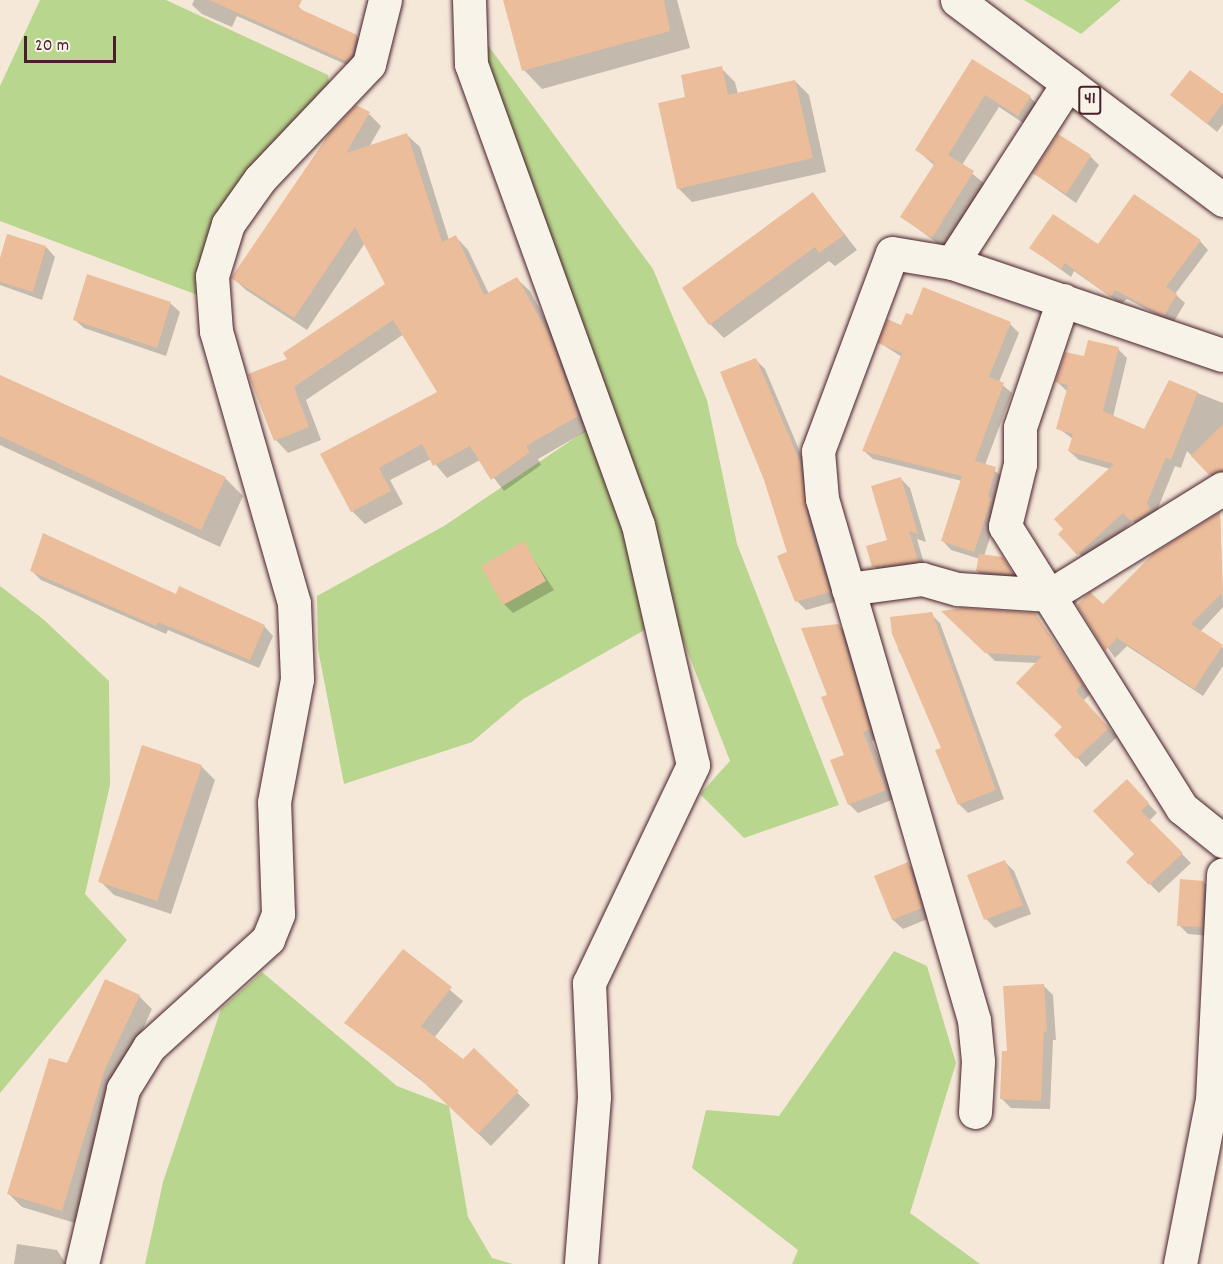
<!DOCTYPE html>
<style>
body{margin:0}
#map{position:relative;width:1223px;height:1264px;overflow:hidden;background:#f5e8d9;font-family:Dekko,sans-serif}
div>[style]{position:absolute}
.green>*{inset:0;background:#b9d68e}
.shadow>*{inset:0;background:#0003}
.building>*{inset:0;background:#ebbd9b}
.roads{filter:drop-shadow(0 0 2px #4a1f2b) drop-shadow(0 0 2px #4a1f2b)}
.minor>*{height:33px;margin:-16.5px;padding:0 16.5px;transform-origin:16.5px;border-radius:16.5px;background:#f7f3e8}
.major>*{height:33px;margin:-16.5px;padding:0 16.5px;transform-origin:16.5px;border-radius:16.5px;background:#f7f3e8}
span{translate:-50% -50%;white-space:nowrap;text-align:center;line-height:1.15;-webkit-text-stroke:6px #f7f3e8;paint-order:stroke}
.shield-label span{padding:2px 4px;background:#f7f3e8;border:2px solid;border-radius:4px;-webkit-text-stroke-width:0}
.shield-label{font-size:18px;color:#4a1f2b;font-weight:700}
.scale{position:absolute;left:24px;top:36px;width:92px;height:27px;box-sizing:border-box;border:3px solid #4a1f2b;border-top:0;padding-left:8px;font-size:18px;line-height:21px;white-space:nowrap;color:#4a1f2b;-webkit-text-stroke:4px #f7f3e8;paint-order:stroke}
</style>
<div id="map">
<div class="green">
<div style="clip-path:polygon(40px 0,166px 0,328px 75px,330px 88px,200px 296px,0 221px,0 86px)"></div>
<div style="clip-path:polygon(1024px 0,1121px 0,1081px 34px)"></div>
<div style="clip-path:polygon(470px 21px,653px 269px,707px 400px,737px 544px,839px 805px,744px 838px,700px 794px,730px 761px,681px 635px,638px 483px)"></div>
<div style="clip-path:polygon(591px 427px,624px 516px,648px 628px,523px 699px,472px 742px,344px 784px,318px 649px,317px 596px,444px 526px)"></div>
<div style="clip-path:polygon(0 586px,43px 619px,109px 681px,110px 785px,85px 894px,127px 940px,0 1093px)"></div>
<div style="clip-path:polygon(894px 951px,927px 966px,956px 1063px,910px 1213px,980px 1264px,792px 1264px,798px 1250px,692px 1168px,706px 1110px,779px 1116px)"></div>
<div style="clip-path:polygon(262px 972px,397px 1086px,449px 1106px,468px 1217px,492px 1258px,513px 1264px,145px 1264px,163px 1182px,221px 1009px)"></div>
</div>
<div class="shadow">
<div style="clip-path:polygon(194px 0,291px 0,308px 15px,356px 36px,366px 45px,356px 69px,237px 16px,232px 27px,202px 14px,192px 5px)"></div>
<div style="clip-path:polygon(505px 0,677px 0,690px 48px,542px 89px,524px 70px)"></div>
<div style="clip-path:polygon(973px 61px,1030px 97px,1042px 110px,1031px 128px,999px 107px,962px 165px,986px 185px,945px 249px,902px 217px,935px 166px,916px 149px)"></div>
<div style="clip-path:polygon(721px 68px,735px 82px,738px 94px,795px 81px,809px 95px,826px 172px,692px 202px,678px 188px)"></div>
<div style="clip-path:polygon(1172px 95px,1223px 96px,1223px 124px,1217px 132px)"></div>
<div style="clip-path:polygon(369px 114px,381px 126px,369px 147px,407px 135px,420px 147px,449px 240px,456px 237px,468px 250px,489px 294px,517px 279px,530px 291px,563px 353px,590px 429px,538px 459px,541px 465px,504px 491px,480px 460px,447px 478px,431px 459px,390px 480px,403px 504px,365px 524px,352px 511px,322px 455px,439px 393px,404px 334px,306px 400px,321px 440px,288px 453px,276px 440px,289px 360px,387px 284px,365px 243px,307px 330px,246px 290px,233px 278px)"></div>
<div style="clip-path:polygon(1090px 156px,1099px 165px,1076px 203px,1034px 173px)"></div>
<div style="clip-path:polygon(813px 194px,857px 250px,835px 266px,829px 261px,724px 338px,710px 324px)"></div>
<div style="clip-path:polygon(1200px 241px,1208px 250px,1175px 294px,1185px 303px,1173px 323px,1127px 299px,1121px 304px,1074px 271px,1071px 277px,1031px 248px)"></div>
<div style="clip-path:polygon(46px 247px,55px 257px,42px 300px,0 285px,0 263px)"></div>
<div style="clip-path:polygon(88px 275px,170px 303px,180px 312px,166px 356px,84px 328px,74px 319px)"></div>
<div style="clip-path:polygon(924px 289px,1010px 324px,1019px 333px,999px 382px,1012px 393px,985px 465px,1004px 477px,1000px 508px,984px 556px,1007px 564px,1015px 577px,982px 575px,977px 571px,980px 559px,951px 550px,943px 541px,962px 481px,873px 459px,864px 451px,902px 357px,880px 343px,913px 317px)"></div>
<div style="clip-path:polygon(1118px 349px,1127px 358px,1113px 417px,1145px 430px,1169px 382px,1223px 403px,1223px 482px,1219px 483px,1187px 451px,1181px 468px,1175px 466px,1156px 513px,1142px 531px,1133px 521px,1088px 563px,1060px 534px,1110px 469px,1079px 460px,1069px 451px,1073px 439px,1058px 428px,1068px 392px,1057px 382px,1085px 358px)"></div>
<div style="clip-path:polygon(756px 360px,765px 369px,809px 473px,838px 601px,806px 610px,797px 601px)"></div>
<div style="clip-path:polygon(0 377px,225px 478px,243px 496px,220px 547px,0 445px)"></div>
<div style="clip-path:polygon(901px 479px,910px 488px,926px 542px,917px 539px,926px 570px,883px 575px,874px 566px,889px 541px)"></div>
<div style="clip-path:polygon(1220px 514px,1223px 607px,1200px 632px,1223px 648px,1223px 666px,1203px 696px,1127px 646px,1115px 658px,1078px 605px,1103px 606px)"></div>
<div style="clip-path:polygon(523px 543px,554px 590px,513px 613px,504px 604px)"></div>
<div style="clip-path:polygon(32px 571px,177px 596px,264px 626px,273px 636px,259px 668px,168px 630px,166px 634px,41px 580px)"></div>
<div style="clip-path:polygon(945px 612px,1035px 614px,1090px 694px,1083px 701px,1117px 737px,1086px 767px,1056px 735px,1064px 728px,1037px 663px,995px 661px)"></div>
<div style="clip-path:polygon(931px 614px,940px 623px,1004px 799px,968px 813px,959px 804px,943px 749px,908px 661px,899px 652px,892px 619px)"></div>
<div style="clip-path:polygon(838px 625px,848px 635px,878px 739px,872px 741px,894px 799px,858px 813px,849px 804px,846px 756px,829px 696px)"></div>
<div style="clip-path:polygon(201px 766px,215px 780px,171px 914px,114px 895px,100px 881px)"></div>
<div style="clip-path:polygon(1127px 781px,1157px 813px,1149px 821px,1191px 863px,1159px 893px,1128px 862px,1136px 854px)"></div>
<div style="clip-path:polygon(1005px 862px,1014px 871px,1031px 914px,995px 928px,986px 919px)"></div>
<div style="clip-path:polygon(908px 864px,917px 873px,930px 918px,903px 929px,893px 920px,876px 877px)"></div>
<div style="clip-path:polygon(1203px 882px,1213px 891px,1210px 936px,1188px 934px,1179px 925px)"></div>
<div style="clip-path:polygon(403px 951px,463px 1001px,434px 1038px,463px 1061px,474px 1050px,530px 1105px,491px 1146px,431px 1088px,346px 1023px)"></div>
<div style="clip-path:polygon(1043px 985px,1053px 995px,1056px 1040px,1053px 1040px,1050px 1109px,1011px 1108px,1001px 1098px,1009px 1053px)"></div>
<div style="clip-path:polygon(139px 996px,152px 1009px,118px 1083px,75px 1223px,22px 1207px,9px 1194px,67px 1065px)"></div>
<div style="clip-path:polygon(17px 1244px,57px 1250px,66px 1264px,14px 1264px)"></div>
</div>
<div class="building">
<div style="clip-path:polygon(209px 0,302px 0,298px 8px,357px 35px,352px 55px,346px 61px)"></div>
<div style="clip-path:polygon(503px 0,664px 0,670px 31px,522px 71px)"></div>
<div style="clip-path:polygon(972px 59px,1031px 96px,1018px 116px,985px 95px,948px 155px,974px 171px,932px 238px,900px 217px,935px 163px,915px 150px)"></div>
<div style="clip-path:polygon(722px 66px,728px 95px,795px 80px,813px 158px,677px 189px,658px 103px,685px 97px,681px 75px)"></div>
<div style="clip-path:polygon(1190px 70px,1223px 94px,1223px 103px,1207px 124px,1170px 95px)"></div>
<div style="clip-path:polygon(356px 105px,370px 112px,346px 153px,407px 133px,442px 242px,456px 235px,484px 295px,517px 277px,551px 339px,578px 416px,526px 446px,530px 452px,491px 480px,470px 446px,433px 466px,422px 444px,379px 468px,391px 491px,351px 512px,320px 454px,437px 392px,393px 320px,294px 387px,309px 427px,274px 441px,248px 374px,287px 359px,283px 353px,385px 284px,355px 227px,294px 318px,231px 278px,329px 134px)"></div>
<div style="clip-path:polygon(1058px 134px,1091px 155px,1066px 194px,1032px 173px)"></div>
<div style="clip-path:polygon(813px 192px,844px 235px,819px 253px,815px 247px,709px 325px,682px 288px)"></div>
<div style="clip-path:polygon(1134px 194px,1201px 240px,1166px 287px,1177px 294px,1164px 316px,1115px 290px,1111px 297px,1065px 263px,1061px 269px,1029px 248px,1053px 214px,1098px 244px)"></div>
<div style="clip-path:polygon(7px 234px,46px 246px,33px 292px,0 282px,0 258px)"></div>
<div style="clip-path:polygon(87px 274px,171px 302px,157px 348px,73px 320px)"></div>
<div style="clip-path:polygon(923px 287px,1011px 322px,989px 377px,1004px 383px,975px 461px,996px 467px,988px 497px,992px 498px,974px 552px,941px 541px,962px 476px,862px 451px,902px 353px,878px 343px,887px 319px,901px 325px,906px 313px,912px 315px)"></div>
<div style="clip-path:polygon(1088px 340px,1119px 347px,1103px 411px,1144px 429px,1169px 380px,1198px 392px,1171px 460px,1166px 457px,1147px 503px,1151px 510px,1132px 522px,1123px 513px,1077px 555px,1058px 534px,1063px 529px,1054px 519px,1114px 464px,1068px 451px,1073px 434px,1056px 429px,1068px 385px,1055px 382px,1065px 352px,1084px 356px)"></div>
<div style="clip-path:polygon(756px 358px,800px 462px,809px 525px,830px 592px,795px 602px,777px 556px,787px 552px,764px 480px,720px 372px)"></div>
<div style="clip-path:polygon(0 375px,226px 477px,201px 530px,0 436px)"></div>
<div style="clip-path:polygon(1223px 424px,1223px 469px,1209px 475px,1191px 456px)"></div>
<div style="clip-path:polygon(901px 477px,918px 534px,909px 531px,918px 561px,872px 567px,866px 546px,887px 540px,871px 486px)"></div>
<div style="clip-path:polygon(1220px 512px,1223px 592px,1191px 624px,1223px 645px,1194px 689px,1117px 638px,1105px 651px,1077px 605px,1090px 592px,1103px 604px,1154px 553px)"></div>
<div style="clip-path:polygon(43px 533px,176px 594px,179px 586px,265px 625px,250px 660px,158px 622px,156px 626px,30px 571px)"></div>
<div style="clip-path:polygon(524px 541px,546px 581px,503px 605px,481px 566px)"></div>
<div style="clip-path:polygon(979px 554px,1003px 557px,1013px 574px,976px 571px)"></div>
<div style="clip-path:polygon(965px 608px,1035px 613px,1082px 684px,1076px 691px,1109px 728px,1076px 759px,1054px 735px,1062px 727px,1016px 683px,1042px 656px,985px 653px,941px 611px)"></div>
<div style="clip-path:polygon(932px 612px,996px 790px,958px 805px,935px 750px,941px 748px,892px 634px,890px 617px)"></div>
<div style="clip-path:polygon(839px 624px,870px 729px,863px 732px,886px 790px,848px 805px,830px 760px,844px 755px,821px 697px,827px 695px,801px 628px)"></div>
<div style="clip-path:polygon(142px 745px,202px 765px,157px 901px,98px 882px)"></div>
<div style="clip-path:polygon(1127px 779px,1149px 803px,1141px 811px,1183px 853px,1149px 885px,1126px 862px,1134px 854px,1093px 811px)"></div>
<div style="clip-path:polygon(1005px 860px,1023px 905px,984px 920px,967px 875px)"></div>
<div style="clip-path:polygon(908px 862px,922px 908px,892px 920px,874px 876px)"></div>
<div style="clip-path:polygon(1180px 879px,1204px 881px,1202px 927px,1177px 926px)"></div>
<div style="clip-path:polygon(403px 949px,452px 987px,421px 1026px,463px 1059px,474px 1048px,519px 1091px,478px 1134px,417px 1076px,344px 1023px)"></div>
<div style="clip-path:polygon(105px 979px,140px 995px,105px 1069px,62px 1211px,7px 1194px,49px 1058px,67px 1063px)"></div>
<div style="clip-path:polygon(1044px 984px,1047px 1031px,1044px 1032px,1041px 1101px,1000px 1099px,1002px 1051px,1007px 1051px,1003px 986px)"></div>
</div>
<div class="roads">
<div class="minor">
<div style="left:469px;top:0;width:64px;rotate:88.2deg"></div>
<div style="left:471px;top:64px;width:490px;rotate:70.1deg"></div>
<div style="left:638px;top:525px;width:246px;rotate:77.1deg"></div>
<div style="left:693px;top:765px;width:242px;rotate:115.5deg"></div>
<div style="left:589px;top:983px;width:114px;rotate:87.5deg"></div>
<div style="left:594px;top:1097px;width:168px;rotate:94.5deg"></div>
<div style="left:952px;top:263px;width:285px;rotate:18.8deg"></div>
<div style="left:1063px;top:300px;width:134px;rotate:108.7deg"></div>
<div style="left:1020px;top:427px;width:37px;rotate:90deg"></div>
<div style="left:1020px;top:464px;width:64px;rotate:103.6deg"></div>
<div style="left:1005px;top:526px;width:333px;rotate:57.9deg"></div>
<div style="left:1182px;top:808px;width:53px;rotate:38.8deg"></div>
<div style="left:848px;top:589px;width:75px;rotate:-7.7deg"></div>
<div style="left:922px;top:579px;width:37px;rotate:16deg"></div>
<div style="left:958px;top:589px;width:92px;rotate:3.7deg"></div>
<div style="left:1050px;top:595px;width:203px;rotate:-31.7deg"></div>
<div style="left:975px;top:1112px;width:51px;rotate:-86.6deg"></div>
<div style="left:978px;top:1061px;width:41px;rotate:-95.6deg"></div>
<div style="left:974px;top:1020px;width:543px;rotate:-106.26deg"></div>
<div style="left:822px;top:499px;width:48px;rotate:-94.8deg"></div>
<div style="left:818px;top:451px;width:211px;rotate:-69.5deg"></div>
<div style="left:892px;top:253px;width:61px;rotate:9.5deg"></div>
<div style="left:952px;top:263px;width:214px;rotate:-57.2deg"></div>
<div style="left:82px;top:1264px;width:180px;rotate:-76.8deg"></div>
<div style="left:123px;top:1089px;width:49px;rotate:-58.2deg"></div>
<div style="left:149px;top:1047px;width:161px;rotate:-42.2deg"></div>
<div style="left:268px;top:939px;width:27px;rotate:-68deg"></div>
<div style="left:278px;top:914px;width:112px;rotate:-92deg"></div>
<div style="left:274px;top:802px;width:125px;rotate:-79.4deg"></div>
<div style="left:297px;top:679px;width:76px;rotate:-92.3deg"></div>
<div style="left:294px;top:603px;width:283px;rotate:-106deg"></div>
<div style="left:216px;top:331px;width:55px;rotate:-94.2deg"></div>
<div style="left:212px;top:276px;width:54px;rotate:-72.9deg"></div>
<div style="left:228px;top:224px;width:55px;rotate:-54.6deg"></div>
<div style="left:260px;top:179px;width:158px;rotate:-46.5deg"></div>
<div style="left:369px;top:64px;width:66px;rotate:-76deg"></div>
<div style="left:1180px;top:1264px;width:167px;rotate:-79deg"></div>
<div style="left:1212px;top:1100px;width:226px;rotate:-87.2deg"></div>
</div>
<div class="major">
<div style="left:957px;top:0;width:333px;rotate:36.9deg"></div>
</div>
</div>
<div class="shield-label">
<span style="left:1090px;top:100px">41</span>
</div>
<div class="scale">20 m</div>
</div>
